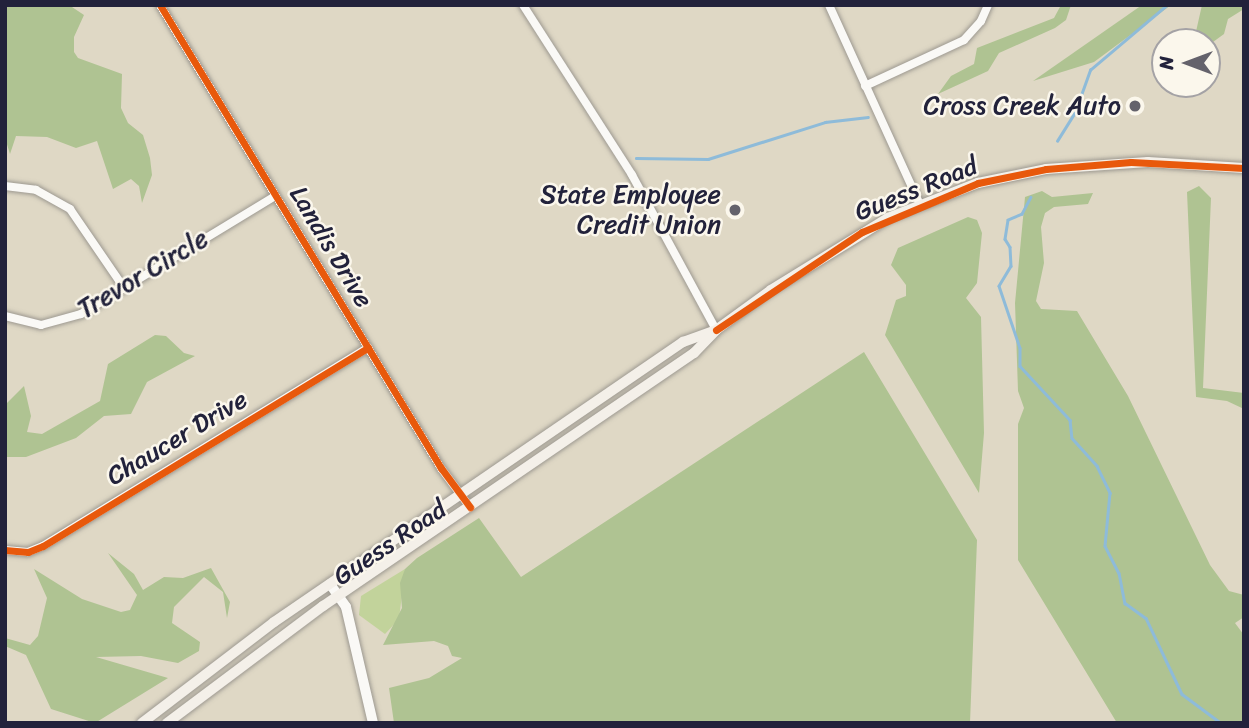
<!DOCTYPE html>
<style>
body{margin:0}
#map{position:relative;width:1249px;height:728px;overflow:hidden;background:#dfd8c5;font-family:Sriracha,sans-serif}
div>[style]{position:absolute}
.green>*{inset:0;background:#c2d39b}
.forest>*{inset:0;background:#afc392}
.stream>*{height:2.5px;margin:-1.25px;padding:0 1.25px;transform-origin:1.25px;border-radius:1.25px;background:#8ebbd9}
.roads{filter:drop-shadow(0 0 2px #9d9991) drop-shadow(0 0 2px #9d9991)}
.minor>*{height:8px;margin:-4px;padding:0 4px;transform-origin:4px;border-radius:4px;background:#faf9f6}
.tertiary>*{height:10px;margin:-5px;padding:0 5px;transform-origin:5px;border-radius:5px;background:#faf9f6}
.secondary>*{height:10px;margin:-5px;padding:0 5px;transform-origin:5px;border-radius:5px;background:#f4f0e9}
.cycleway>*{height:7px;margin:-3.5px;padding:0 3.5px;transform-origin:3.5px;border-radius:3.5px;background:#e8590c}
.dots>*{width:19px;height:19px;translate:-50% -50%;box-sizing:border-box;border:4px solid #fbf7ec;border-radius:50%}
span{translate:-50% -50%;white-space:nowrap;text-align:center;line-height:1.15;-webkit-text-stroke:5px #fbf7ec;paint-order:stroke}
.poi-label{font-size:26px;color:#22223b}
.right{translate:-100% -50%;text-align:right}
.street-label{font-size:26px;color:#22223b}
.frame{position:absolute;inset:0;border:7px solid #22223b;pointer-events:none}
.north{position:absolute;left:1151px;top:28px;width:70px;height:70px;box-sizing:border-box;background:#fbf7ec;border:2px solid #a4a2a5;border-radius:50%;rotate:270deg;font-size:19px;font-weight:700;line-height:28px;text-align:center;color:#22223b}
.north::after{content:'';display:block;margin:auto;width:24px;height:32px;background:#64626b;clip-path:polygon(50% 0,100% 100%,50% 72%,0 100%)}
</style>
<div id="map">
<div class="green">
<div style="clip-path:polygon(405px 569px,399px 619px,385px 634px,359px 615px,361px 596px)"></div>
</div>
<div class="forest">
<div style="clip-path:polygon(5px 5px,69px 5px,84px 15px,74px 37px,74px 52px,78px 58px,122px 74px,121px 108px,128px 123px,143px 135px,150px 158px,152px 175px,142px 203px,139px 186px,131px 179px,113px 189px,97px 141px,76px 148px,47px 137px,16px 136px,10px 154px,5px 138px)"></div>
<div style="clip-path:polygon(1061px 5px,1071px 5px,1066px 20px,1055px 28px,999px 53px,988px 71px,938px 94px,951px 76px,974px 64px,977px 48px,1054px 18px)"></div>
<div style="clip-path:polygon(1142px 5px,1171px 5px,1094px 62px,1033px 81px)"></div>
<div style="clip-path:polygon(1202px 5px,1244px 5px,1244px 9px,1228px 19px,1224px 34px,1213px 42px,1200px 42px,1195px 36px)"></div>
<div style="clip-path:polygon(1199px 186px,1211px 198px,1203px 388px,1244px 393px,1244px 409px,1227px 401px,1196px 397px,1187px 192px)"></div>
<div style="clip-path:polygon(1042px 191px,1052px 197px,1093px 193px,1088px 204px,1054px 207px,1045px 213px,1041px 227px,1044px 263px,1036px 301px,1041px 309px,1077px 311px,1128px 396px,1210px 565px,1229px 591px,1244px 595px,1244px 617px,1235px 623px,1244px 635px,1244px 723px,1117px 723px,1018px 560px,1018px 424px,1024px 408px,1018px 391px,1015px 303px,1025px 197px)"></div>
<div style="clip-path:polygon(968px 217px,977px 220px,982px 233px,977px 283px,966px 298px,981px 317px,984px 433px,979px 493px,885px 335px,896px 300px,906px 296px,906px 285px,891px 265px,898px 248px)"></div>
<div style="clip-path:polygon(155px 335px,166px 336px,184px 353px,195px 356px,147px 382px,131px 414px,104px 416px,76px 438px,26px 457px,5px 457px,5px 405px,24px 386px,31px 416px,27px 432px,42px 434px,100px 401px,108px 364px)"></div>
<div style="clip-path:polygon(864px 352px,977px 540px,970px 723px,394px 723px,389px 688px,429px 678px,462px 658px,452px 656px,448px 646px,434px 641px,383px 645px,402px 608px,400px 583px,405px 569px,417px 558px,479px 518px,521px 577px)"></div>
<div style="clip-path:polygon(108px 553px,134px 574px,143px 590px,164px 577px,183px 578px,211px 568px,230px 602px,227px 618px,223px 592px,204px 577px,174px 607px,172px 623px,200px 642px,199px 651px,178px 663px,141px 656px,96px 657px,168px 678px,95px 723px,51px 709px,26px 655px,5px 646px,5px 638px,30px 645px,38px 636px,47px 598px,34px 569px,82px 599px,121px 612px,130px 610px,137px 595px)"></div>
</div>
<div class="stream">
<div style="left:1057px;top:141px;width:34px;rotate:-58deg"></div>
<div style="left:1075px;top:112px;width:45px;rotate:-70.3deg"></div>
<div style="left:1090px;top:70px;width:101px;rotate:-40.2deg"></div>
<div style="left:636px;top:158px;width:72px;rotate:0.8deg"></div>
<div style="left:708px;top:159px;width:123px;rotate:-17.5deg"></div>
<div style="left:825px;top:122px;width:43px;rotate:-6.6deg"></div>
<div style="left:1031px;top:197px;width:19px;rotate:118deg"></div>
<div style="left:1022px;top:214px;width:15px;rotate:157deg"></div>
<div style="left:1008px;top:220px;width:19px;rotate:99deg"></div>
<div style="left:1005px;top:239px;width:9px;rotate:58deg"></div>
<div style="left:1010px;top:247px;width:19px;rotate:87deg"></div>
<div style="left:1011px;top:266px;width:23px;rotate:121deg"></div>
<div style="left:999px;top:286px;width:65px;rotate:71.3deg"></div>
<div style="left:1020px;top:348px;width:18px;rotate:90deg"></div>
<div style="left:1020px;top:366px;width:74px;rotate:47.2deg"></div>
<div style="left:1070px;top:420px;width:18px;rotate:84deg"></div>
<div style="left:1072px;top:438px;width:38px;rotate:48deg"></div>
<div style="left:1097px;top:466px;width:30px;rotate:64deg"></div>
<div style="left:1110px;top:493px;width:53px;rotate:95.4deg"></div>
<div style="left:1105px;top:546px;width:30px;rotate:63deg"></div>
<div style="left:1119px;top:573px;width:31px;rotate:79deg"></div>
<div style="left:1125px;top:603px;width:26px;rotate:36deg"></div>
<div style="left:1146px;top:618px;width:84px;rotate:64.7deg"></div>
<div style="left:1182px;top:694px;width:49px;rotate:36.6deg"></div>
</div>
<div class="roads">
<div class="minor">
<div style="left:160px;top:5px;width:542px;rotate:58.75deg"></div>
<div style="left:441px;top:468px;width:49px;rotate:53.4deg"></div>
<div style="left:523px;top:5px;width:202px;rotate:57.3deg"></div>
<div style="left:632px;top:175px;width:176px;rotate:61.5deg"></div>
<div style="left:829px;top:5px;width:220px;rotate:65.5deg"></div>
<div style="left:865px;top:86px;width:109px;rotate:-24.9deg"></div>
<div style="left:964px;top:40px;width:25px;rotate:-48deg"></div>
<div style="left:981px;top:21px;width:17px;rotate:-66deg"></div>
<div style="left:5px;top:186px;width:31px;rotate:7deg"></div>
<div style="left:36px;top:190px;width:39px;rotate:29deg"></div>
<div style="left:70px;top:209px;width:96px;rotate:55.6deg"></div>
<div style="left:5px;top:316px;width:37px;rotate:14deg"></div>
<div style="left:41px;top:325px;width:41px;rotate:-15.4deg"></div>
<div style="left:81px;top:314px;width:227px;rotate:-31.3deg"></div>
<div style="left:5px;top:550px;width:23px;rotate:5deg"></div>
<div style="left:28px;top:552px;width:16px;rotate:-22deg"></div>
<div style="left:43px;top:546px;width:381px;rotate:-31.4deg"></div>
</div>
<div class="tertiary">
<div style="left:330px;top:584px;width:28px;rotate:55deg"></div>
<div style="left:346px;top:607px;width:119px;rotate:76.9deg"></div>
</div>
<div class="secondary">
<div style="left:142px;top:723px;width:166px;rotate:-37.4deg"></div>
<div style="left:274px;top:622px;width:496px;rotate:-34.4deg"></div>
<div style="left:683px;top:342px;width:32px;rotate:-20deg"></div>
<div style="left:167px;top:723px;width:195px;rotate:-36.9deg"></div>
<div style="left:323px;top:606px;width:449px;rotate:-34.3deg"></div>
<div style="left:694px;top:353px;width:32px;rotate:-46deg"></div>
<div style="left:716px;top:330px;width:68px;rotate:-36deg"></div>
<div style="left:771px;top:290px;width:137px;rotate:-31.6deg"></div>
<div style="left:888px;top:218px;width:97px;rotate:-21.3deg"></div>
<div style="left:978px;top:183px;width:69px;rotate:-11.6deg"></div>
<div style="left:1046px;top:169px;width:102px;rotate:-3.9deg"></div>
<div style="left:1148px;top:162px;width:96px;rotate:3.6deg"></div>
</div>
</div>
<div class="cycleway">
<div style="left:160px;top:5px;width:542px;rotate:58.75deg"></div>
<div style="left:441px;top:468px;width:49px;rotate:53.4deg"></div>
<div style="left:716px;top:330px;width:176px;rotate:-33.9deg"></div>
<div style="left:862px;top:232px;width:126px;rotate:-22.9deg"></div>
<div style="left:978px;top:183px;width:69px;rotate:-11.6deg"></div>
<div style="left:1046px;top:169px;width:85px;rotate:-4.7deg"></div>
<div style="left:1131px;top:162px;width:113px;rotate:3deg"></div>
<div style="left:5px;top:550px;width:23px;rotate:5deg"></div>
<div style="left:28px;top:552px;width:16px;rotate:-22deg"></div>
<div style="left:43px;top:546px;width:381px;rotate:-31.4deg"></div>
</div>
<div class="dots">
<div style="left:1135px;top:106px;background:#64626b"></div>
<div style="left:735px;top:210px;background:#64626b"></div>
</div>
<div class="poi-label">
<span class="right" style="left:1121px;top:106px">Cross Creek Auto</span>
<span class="right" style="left:721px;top:210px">State Employee<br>Credit Union</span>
</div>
<div class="street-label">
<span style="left:916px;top:189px;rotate:-22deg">Guess Road</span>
<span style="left:331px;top:247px;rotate:59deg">Landis Drive</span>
<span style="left:143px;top:274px;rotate:-31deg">Trevor Circle</span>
<span style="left:177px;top:438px;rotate:-31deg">Chaucer Drive</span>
<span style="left:390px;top:543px;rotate:-34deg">Guess Road</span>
</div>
<div class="frame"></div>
<div class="north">N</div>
</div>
